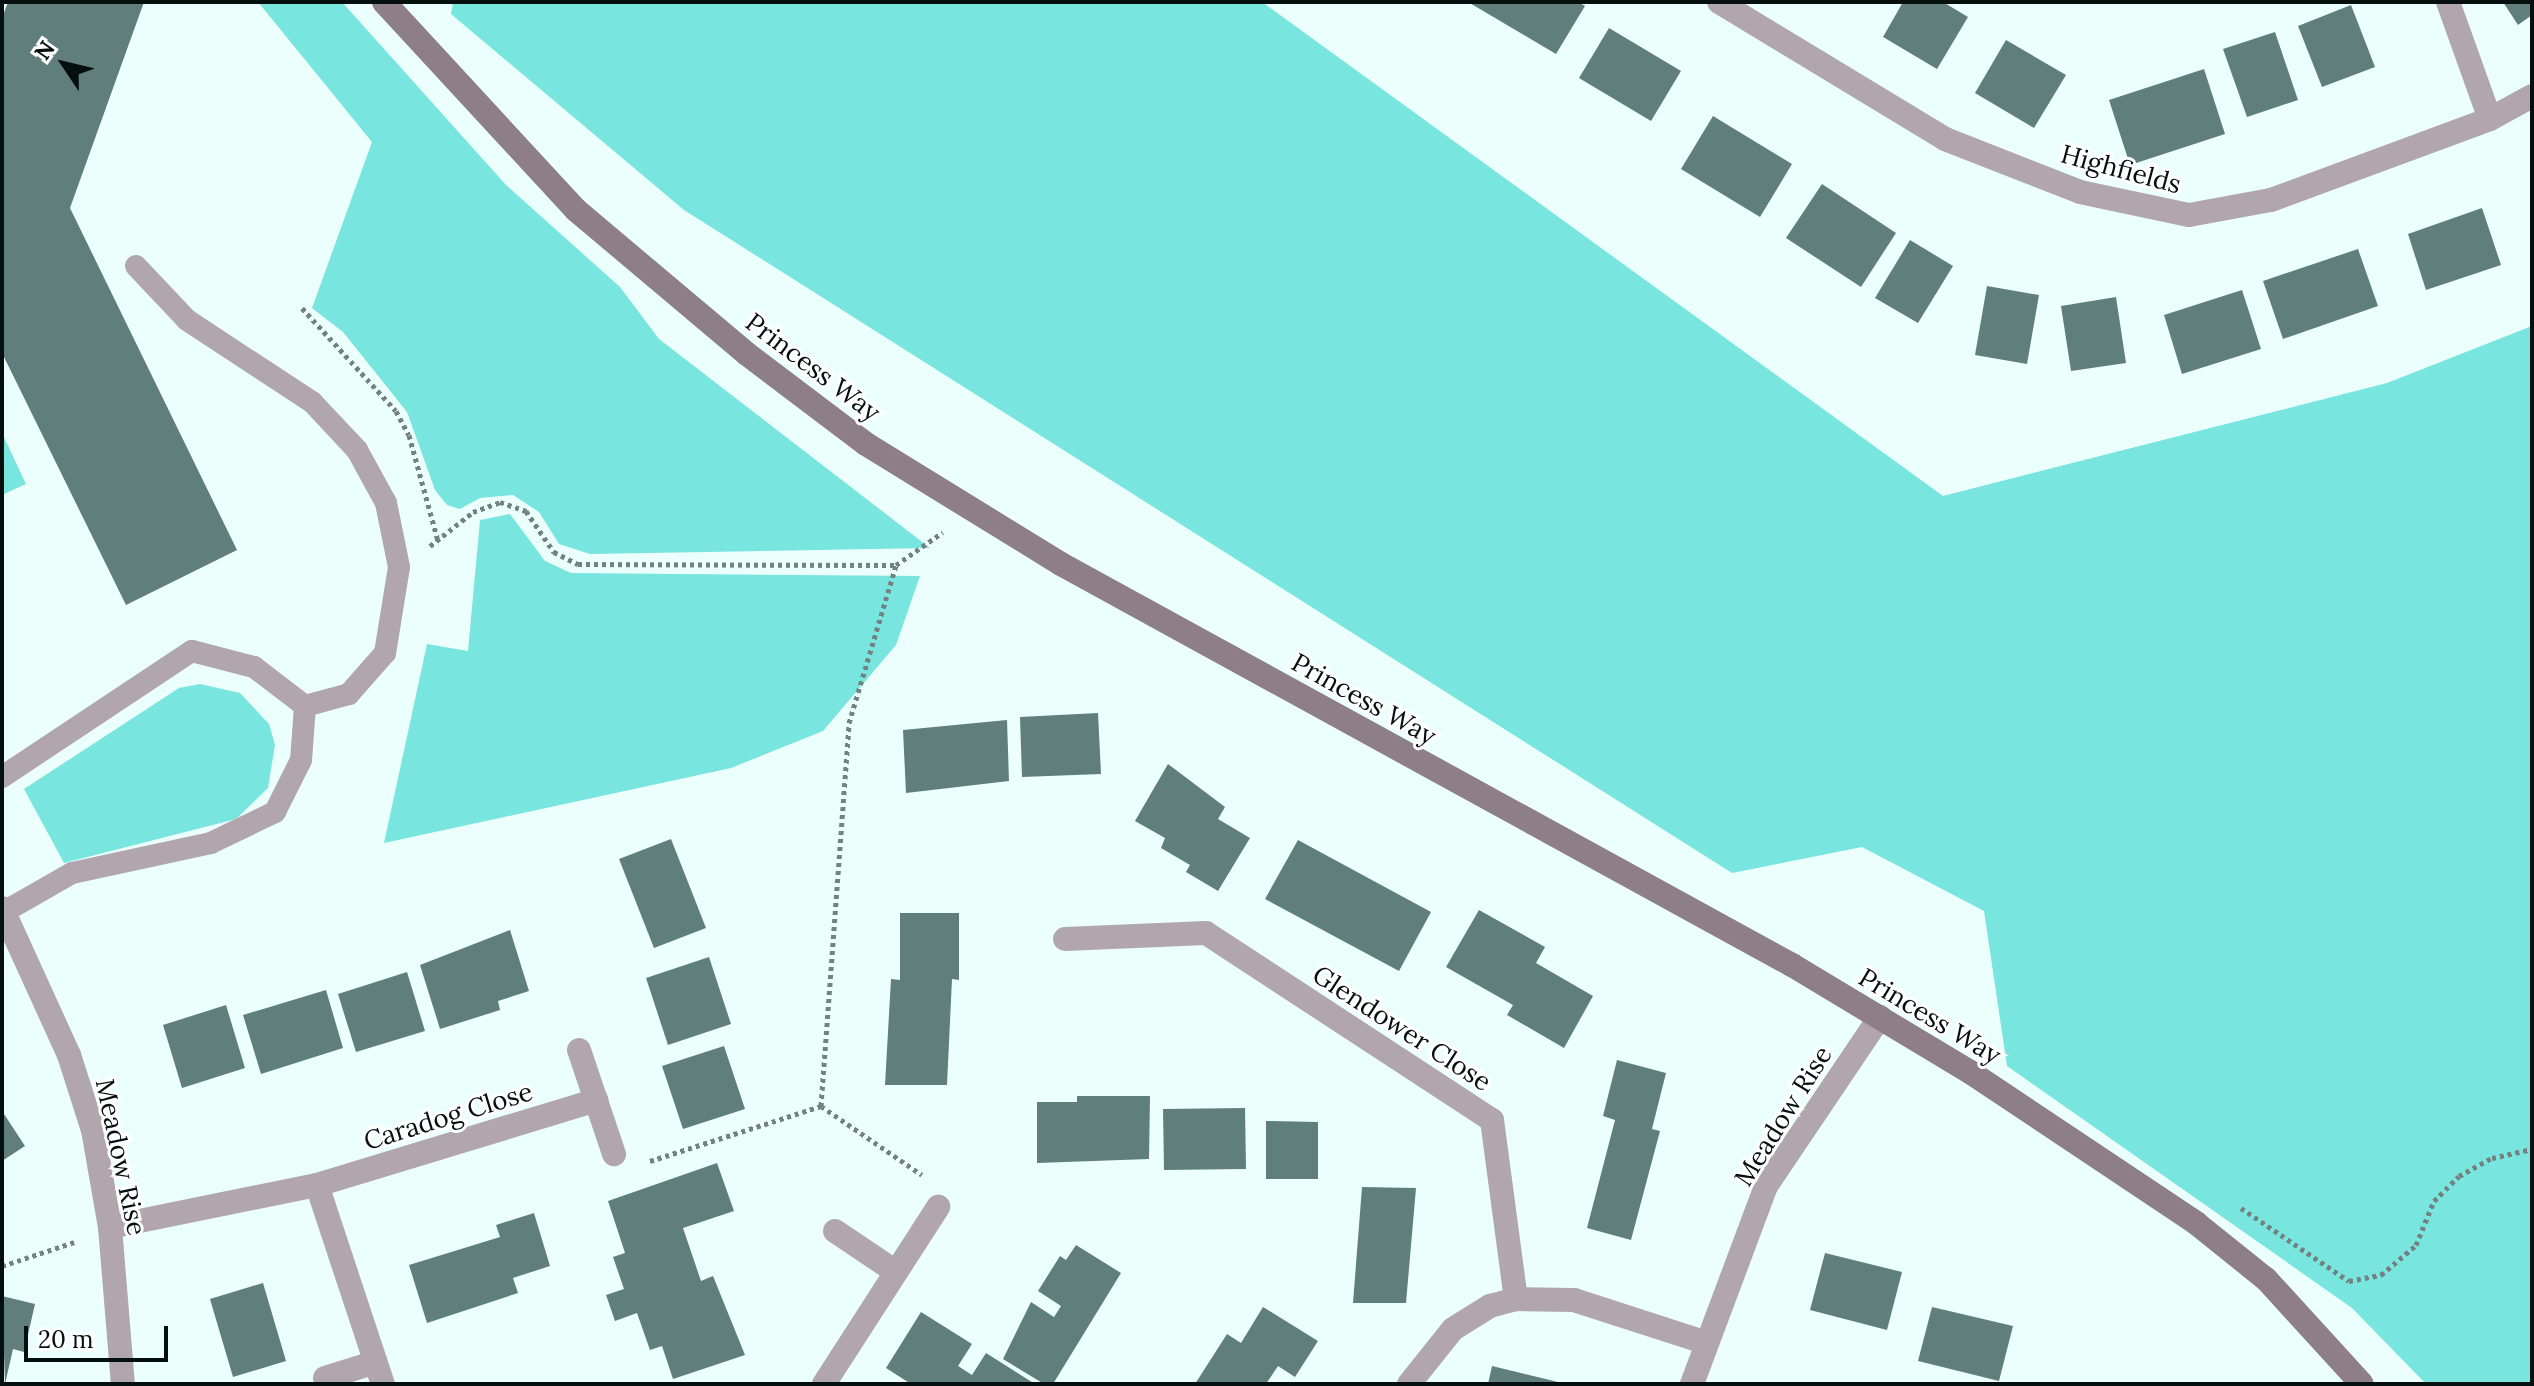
<!DOCTYPE html>
<style>
body{margin:0}
#map{position:relative;width:2534px;height:1386px;overflow:hidden;background:#ebfffd;font-family:Lora,serif}
div>[style]{position:absolute}
.green>*{inset:0;background:#78e5de}
.building>*{inset:0;background:#607f7c}
.path>*{height:5px;margin-top:-2.5px;transform-origin:0;background:repeating-linear-gradient(90deg,#738281 0 4px,transparent 0 8px)}
.lane>*{height:22px;margin:-11px;padding:0 11px;transform-origin:11px;border-radius:11px;background:#b1a6ad}
.street>*{height:24px;margin:-12px;padding:0 12px;transform-origin:12px;border-radius:12px;background:#b1a6ad}
.secondary>*{height:24px;margin:-12px;padding:0 12px;transform-origin:12px;border-radius:12px;background:#8e7e88}
span{translate:-50% -50%;white-space:nowrap;text-align:center;line-height:1.15;-webkit-text-stroke:6px #fff;paint-order:stroke}
.street-label{font-size:26px;color:#040f0e}
.frame{position:absolute;inset:0;border:4px solid #040f0e;pointer-events:none}
.north{position:absolute;left:24px;top:24px;width:80px;height:80px;-webkit-text-stroke:6px #fff;paint-order:stroke;rotate:305deg;font-size:22px;font-weight:700;line-height:32px;text-align:center;color:#040f0e}
.north::after{content:'';display:block;margin:auto;width:28px;height:36px;background:#040f0e;clip-path:polygon(50% 0,100% 100%,50% 72%,0 100%)}
.scale{position:absolute;left:24px;top:1326px;width:144px;height:36px;box-sizing:border-box;border:4px solid #040f0e;border-top:0;padding-left:10px;font-size:24px;line-height:28px;white-space:nowrap;color:#040f0e;-webkit-text-stroke:6px #fff;paint-order:stroke}
</style>
<div id="map">
<div class="green">
<div style="clip-path:polygon(258px 2px,342px 2px,506px 185px,620px 287px,659px 339px,930px 548px,590px 554px,559px 544px,539px 512px,513px 495px,480px 498px,460px 509px,447px 505px,435px 490px,407px 412px,343px 332px,312px 308px,372px 142px)"></div>
<div style="clip-path:polygon(453px 2px,1262px 2px,1943px 496px,2387px 383px,2532px 326px,2532px 1384px,2426px 1384px,2352px 1308px,2007px 1066px,1984px 911px,1862px 847px,1732px 873px,684px 210px,451px 14px)"></div>
<div style="clip-path:polygon(2px 433px,26px 484px,2px 495px)"></div>
<div style="clip-path:polygon(510px 514px,545px 561px,571px 573px,920px 576px,896px 645px,823px 731px,731px 768px,384px 843px,427px 644px,468px 651px,480px 520px)"></div>
<div style="clip-path:polygon(200px 684px,240px 693px,269px 724px,275px 745px,268px 788px,236px 819px,64px 863px,24px 789px,179px 688px)"></div>
</div>
<div class="building">
<div style="clip-path:polygon(8px 2px,144px 2px,70px 208px,237px 550px,126px 605px,2px 353px,2px 18px)"></div>
<div style="clip-path:polygon(1468px 2px,1578px 2px,1585px 6px,1556px 54px)"></div>
<div style="clip-path:polygon(1903px 2px,1943px 2px,1968px 17px,1937px 69px,1883px 37px)"></div>
<div style="clip-path:polygon(2503px 2px,2532px 2px,2532px 15px,2518px 25px)"></div>
<div style="clip-path:polygon(2351px 5px,2375px 67px,2322px 87px,2298px 26px)"></div>
<div style="clip-path:polygon(1609px 28px,1681px 71px,1651px 121px,1579px 78px)"></div>
<div style="clip-path:polygon(2275px 32px,2298px 100px,2247px 117px,2223px 49px)"></div>
<div style="clip-path:polygon(2006px 40px,2066px 75px,2034px 128px,1975px 93px)"></div>
<div style="clip-path:polygon(2204px 69px,2225px 134px,2130px 165px,2109px 100px)"></div>
<div style="clip-path:polygon(1713px 116px,1792px 164px,1760px 217px,1681px 169px)"></div>
<div style="clip-path:polygon(1822px 184px,1896px 233px,1861px 287px,1786px 238px)"></div>
<div style="clip-path:polygon(2482px 208px,2501px 265px,2426px 290px,2408px 234px)"></div>
<div style="clip-path:polygon(1910px 240px,1953px 266px,1918px 323px,1875px 298px)"></div>
<div style="clip-path:polygon(2358px 249px,2378px 306px,2283px 339px,2263px 281px)"></div>
<div style="clip-path:polygon(1987px 286px,2039px 295px,2027px 364px,1975px 355px)"></div>
<div style="clip-path:polygon(2242px 290px,2261px 349px,2182px 374px,2164px 315px)"></div>
<div style="clip-path:polygon(2116px 297px,2126px 363px,2071px 371px,2061px 306px)"></div>
<div style="clip-path:polygon(1098px 713px,1101px 774px,1022px 777px,1020px 717px)"></div>
<div style="clip-path:polygon(1007px 720px,1009px 781px,906px 793px,903px 730px)"></div>
<div style="clip-path:polygon(1168px 764px,1225px 807px,1218px 819px,1250px 838px,1218px 891px,1186px 872px,1190px 865px,1161px 848px,1165px 838px,1135px 821px)"></div>
<div style="clip-path:polygon(671px 839px,706px 928px,654px 948px,619px 859px)"></div>
<div style="clip-path:polygon(1298px 840px,1431px 912px,1399px 971px,1265px 899px)"></div>
<div style="clip-path:polygon(1479px 910px,1545px 947px,1536px 963px,1593px 996px,1564px 1048px,1507px 1015px,1513px 1005px,1446px 967px)"></div>
<div style="clip-path:polygon(900px 913px,959px 913px,959px 980px,952px 979px,947px 1085px,885px 1085px,891px 979px,900px 980px)"></div>
<div style="clip-path:polygon(510px 930px,529px 991px,498px 1001px,500px 1010px,440px 1029px,420px 965px)"></div>
<div style="clip-path:polygon(709px 957px,731px 1024px,668px 1045px,646px 978px)"></div>
<div style="clip-path:polygon(407px 972px,425px 1031px,356px 1052px,338px 994px)"></div>
<div style="clip-path:polygon(326px 990px,343px 1048px,261px 1074px,243px 1015px)"></div>
<div style="clip-path:polygon(226px 1005px,245px 1068px,182px 1088px,163px 1025px)"></div>
<div style="clip-path:polygon(724px 1046px,745px 1109px,683px 1129px,662px 1066px)"></div>
<div style="clip-path:polygon(1617px 1060px,1666px 1073px,1652px 1129px,1660px 1131px,1631px 1240px,1587px 1228px,1615px 1120px,1603px 1116px)"></div>
<div style="clip-path:polygon(1077px 1096px,1150px 1096px,1149px 1159px,1037px 1163px,1037px 1102px,1077px 1102px)"></div>
<div style="clip-path:polygon(1245px 1108px,1246px 1169px,1164px 1170px,1163px 1109px)"></div>
<div style="clip-path:polygon(2px 1111px,25px 1146px,2px 1161px)"></div>
<div style="clip-path:polygon(1266px 1121px,1318px 1122px,1318px 1179px,1266px 1179px)"></div>
<div style="clip-path:polygon(717px 1163px,734px 1211px,683px 1228px,701px 1281px,713px 1276px,745px 1355px,673px 1379px,662px 1346px,650px 1350px,637px 1313px,615px 1321px,606px 1295px,624px 1289px,613px 1257px,625px 1253px,608px 1201px)"></div>
<div style="clip-path:polygon(1362px 1187px,1416px 1188px,1406px 1303px,1353px 1303px)"></div>
<div style="clip-path:polygon(534px 1213px,550px 1266px,513px 1278px,518px 1293px,427px 1323px,409px 1265px,500px 1237px,496px 1225px)"></div>
<div style="clip-path:polygon(1076px 1245px,1121px 1273px,1053px 1384px,1044px 1384px,1003px 1359px,1031px 1302px,1054px 1317px,1061px 1306px,1038px 1291px,1060px 1256px,1066px 1260px)"></div>
<div style="clip-path:polygon(1825px 1253px,1902px 1272px,1887px 1330px,1810px 1310px)"></div>
<div style="clip-path:polygon(263px 1283px,286px 1361px,233px 1377px,210px 1299px)"></div>
<div style="clip-path:polygon(2px 1296px,35px 1304px,24px 1352px,13px 1349px,5px 1384px)"></div>
<div style="clip-path:polygon(1263px 1307px,1318px 1341px,1295px 1377px,1278px 1366px,1266px 1384px,1195px 1384px,1227px 1334px,1241px 1343px)"></div>
<div style="clip-path:polygon(1932px 1307px,2013px 1326px,1999px 1381px,1918px 1361px)"></div>
<div style="clip-path:polygon(921px 1312px,972px 1344px,958px 1366px,972px 1375px,986px 1353px,1035px 1384px,911px 1384px,886px 1368px)"></div>
<div style="clip-path:polygon(1492px 1366px,1562px 1383px,1562px 1384px,1488px 1384px)"></div>
</div>
<div class="path">
<div style="left:302px;top:308px;width:139px;rotate:47.6deg"></div>
<div style="left:396px;top:411px;width:27px;rotate:62deg"></div>
<div style="left:409px;top:435px;width:110px;rotate:74.7deg"></div>
<div style="left:430px;top:546px;width:55px;rotate:-38.3deg"></div>
<div style="left:473px;top:512px;width:29px;rotate:-20deg"></div>
<div style="left:500px;top:502px;width:28px;rotate:19deg"></div>
<div style="left:526px;top:511px;width:50px;rotate:55.7deg"></div>
<div style="left:554px;top:552px;width:27px;rotate:27deg"></div>
<div style="left:578px;top:564px;width:318px;rotate:0.2deg"></div>
<div style="left:896px;top:565px;width:57px;rotate:-35.1deg"></div>
<div style="left:821px;top:1106px;width:384px;rotate:-85.8deg"></div>
<div style="left:849px;top:723px;width:165px;rotate:-73.4deg"></div>
<div style="left:650px;top:1161px;width:180px;rotate:-17.8deg"></div>
<div style="left:821px;top:1106px;width:122px;rotate:34.3deg"></div>
<div style="left:2241px;top:1208px;width:130px;rotate:34.1deg"></div>
<div style="left:2349px;top:1281px;width:33px;rotate:-11deg"></div>
<div style="left:2381px;top:1275px;width:46px;rotate:-40.6deg"></div>
<div style="left:2416px;top:1245px;width:48px;rotate:-67.8deg"></div>
<div style="left:2434px;top:1201px;width:35px;rotate:-45deg"></div>
<div style="left:2459px;top:1176px;width:38px;rotate:-29deg"></div>
<div style="left:2492px;top:1158px;width:41px;rotate:-12.7deg"></div>
<div style="left:2px;top:1266px;width:79px;rotate:-18.4deg"></div>
</div>
<div class="lane">
<div style="left:136px;top:266px;width:74px;rotate:46.6deg"></div>
<div style="left:187px;top:320px;width:149px;rotate:33.3deg"></div>
<div style="left:312px;top:402px;width:66px;rotate:46.8deg"></div>
<div style="left:357px;top:450px;width:60px;rotate:61.3deg"></div>
<div style="left:386px;top:503px;width:65px;rotate:78.5deg"></div>
<div style="left:399px;top:567px;width:87px;rotate:99.2deg"></div>
<div style="left:385px;top:653px;width:55px;rotate:131.3deg"></div>
<div style="left:349px;top:694px;width:46px;rotate:164.7deg"></div>
<div style="left:2px;top:777px;width:228px;rotate:-33.6deg"></div>
<div style="left:192px;top:651px;width:64px;rotate:14.5deg"></div>
<div style="left:254px;top:667px;width:64px;rotate:37.4deg"></div>
<div style="left:305px;top:706px;width:54px;rotate:94.2deg"></div>
<div style="left:301px;top:760px;width:58px;rotate:116.6deg"></div>
<div style="left:275px;top:812px;width:71px;rotate:154.2deg"></div>
<div style="left:211px;top:843px;width:142px;rotate:167.8deg"></div>
<div style="left:72px;top:873px;width:78px;rotate:150.2deg"></div>
</div>
<div class="street">
<div style="left:1719px;top:2px;width:264px;rotate:31.2deg"></div>
<div style="left:1945px;top:139px;width:145px;rotate:21.4deg"></div>
<div style="left:2080px;top:192px;width:111px;rotate:11.9deg"></div>
<div style="left:2189px;top:215px;width:83px;rotate:-10.4deg"></div>
<div style="left:2271px;top:200px;width:233px;rotate:-20.3deg"></div>
<div style="left:2490px;top:119px;width:48px;rotate:-28.7deg"></div>
<div style="left:2448px;top:2px;width:124px;rotate:70.3deg"></div>
<div style="left:2px;top:908px;width:162px;rotate:65.5deg"></div>
<div style="left:69px;top:1055px;width:79px;rotate:72.3deg"></div>
<div style="left:93px;top:1130px;width:98px;rotate:80.1deg"></div>
<div style="left:110px;top:1227px;width:158px;rotate:85.3deg"></div>
<div style="left:1065px;top:939px;width:141px;rotate:-2.4deg"></div>
<div style="left:1206px;top:933px;width:342px;rotate:33.2deg"></div>
<div style="left:1492px;top:1120px;width:181px;rotate:82.4deg"></div>
<div style="left:1516px;top:1299px;width:58px;rotate:1deg"></div>
<div style="left:1574px;top:1300px;width:137px;rotate:17.9deg"></div>
<div style="left:579px;top:1050px;width:110px;rotate:71.4deg"></div>
<div style="left:317px;top:1185px;width:210px;rotate:71.7deg"></div>
<div style="left:110px;top:1227px;width:211px;rotate:-11.5deg"></div>
<div style="left:317px;top:1185px;width:292px;rotate:-16.9deg"></div>
<div style="left:835px;top:1231px;width:73px;rotate:33.9deg"></div>
<div style="left:325px;top:1378px;width:53px;rotate:-17.4deg"></div>
<div style="left:824px;top:1384px;width:211px;rotate:-57.2deg"></div>
<div style="left:1409px;top:1384px;width:70px;rotate:-51.3deg"></div>
<div style="left:1453px;top:1329px;width:44px;rotate:-31.9deg"></div>
<div style="left:1490px;top:1306px;width:27px;rotate:-15deg"></div>
<div style="left:1692px;top:1384px;width:211px;rotate:-69.5deg"></div>
<div style="left:1766px;top:1186px;width:204px;rotate:-56deg"></div>
</div>
<div class="secondary">
<div style="left:384px;top:2px;width:283px;rotate:47.3deg"></div>
<div style="left:576px;top:210px;width:224px;rotate:40.1deg"></div>
<div style="left:747px;top:354px;width:149px;rotate:37.1deg"></div>
<div style="left:866px;top:444px;width:229px;rotate:31.6deg"></div>
<div style="left:1061px;top:564px;width:834px;rotate:28.75deg"></div>
<div style="left:1792px;top:965px;width:208px;rotate:31deg"></div>
<div style="left:1970px;top:1072px;width:272px;rotate:33.7deg"></div>
<div style="left:2196px;top:1223px;width:90px;rotate:38.7deg"></div>
<div style="left:2266px;top:1279px;width:142px;rotate:47.6deg"></div>
</div>
<div class="street-label">
<span style="left:2121px;top:169px;rotate:15deg">Highfields</span>
<span style="left:813px;top:367px;rotate:37deg">Princess Way</span>
<span style="left:1364px;top:699px;rotate:29deg">Princess Way</span>
<span style="left:1930px;top:1016px;rotate:31deg">Princess Way</span>
<span style="left:1402px;top:1028px;rotate:33deg">Glendower Close</span>
<span style="left:448px;top:1116px;rotate:-17deg">Caradog Close</span>
<span style="left:1783px;top:1116px;rotate:-58deg">Meadow Rise</span>
<span style="left:121px;top:1157px;rotate:78deg">Meadow Rise</span>
</div>
<div class="frame"></div>
<div class="north">N</div>
<div class="scale">20 m</div>
</div>
